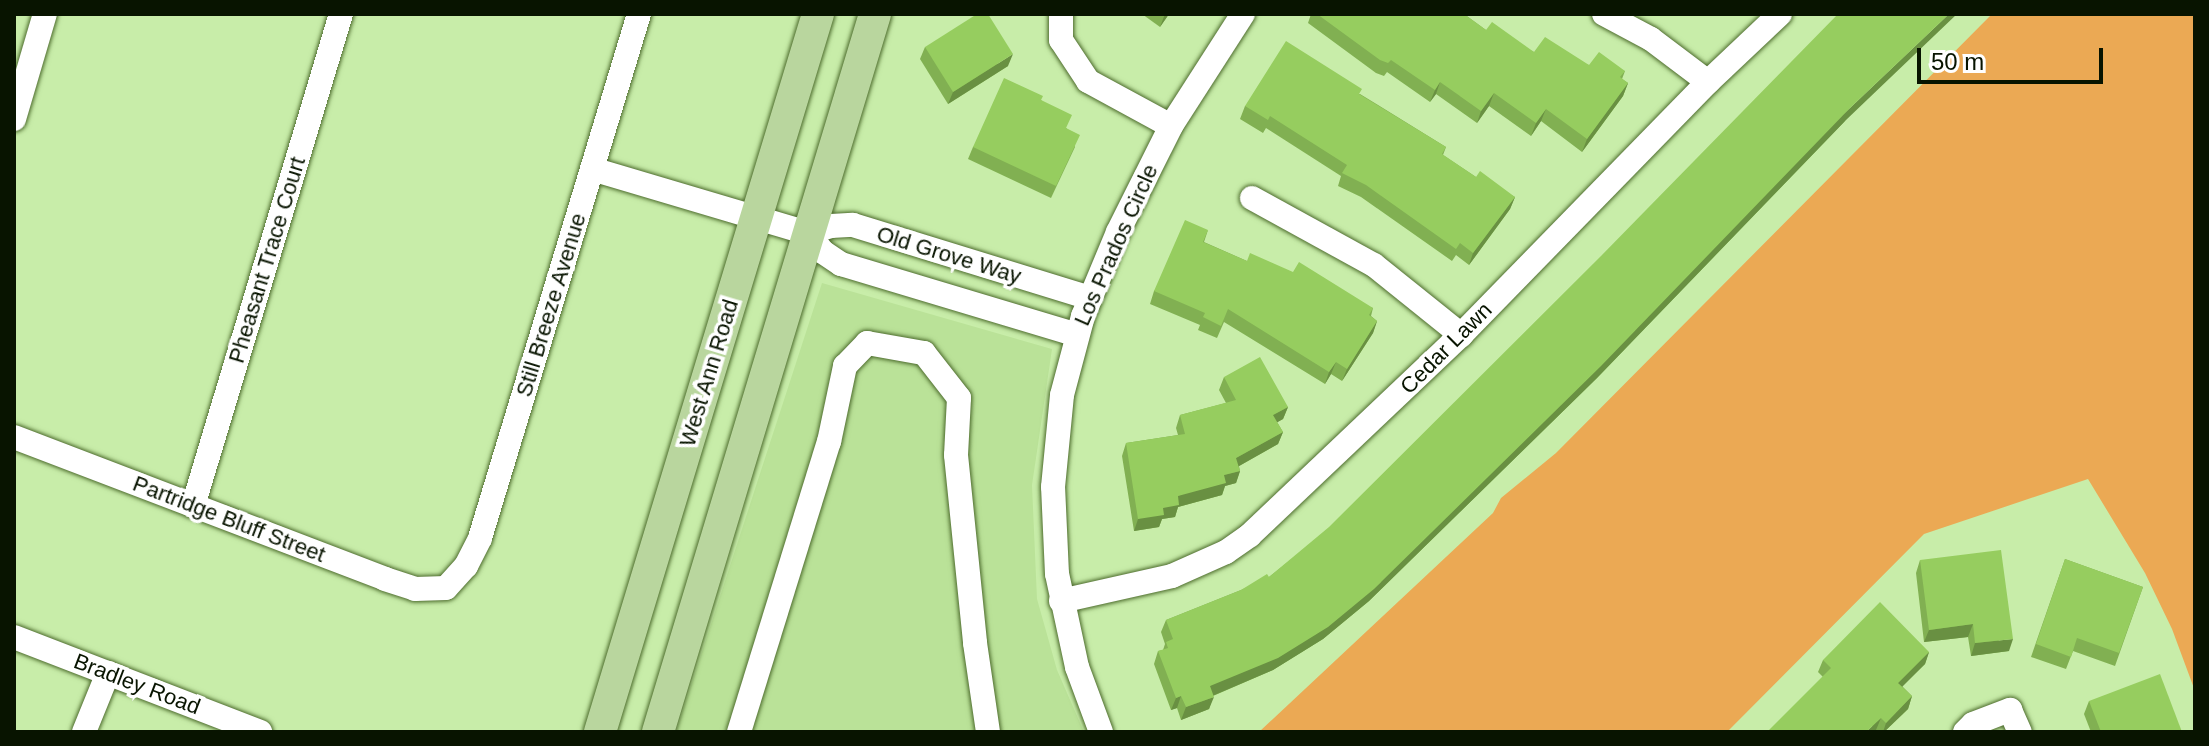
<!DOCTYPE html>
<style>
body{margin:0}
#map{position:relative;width:2209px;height:746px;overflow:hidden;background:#c8eda9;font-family:Arial,sans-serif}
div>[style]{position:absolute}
.built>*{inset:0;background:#bae298}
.green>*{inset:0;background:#eba954}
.roads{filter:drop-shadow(0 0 2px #4d6c2d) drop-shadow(0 0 2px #4d6c2d)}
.minor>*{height:24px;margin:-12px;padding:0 12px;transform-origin:12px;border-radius:12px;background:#fff}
.major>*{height:32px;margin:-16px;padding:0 16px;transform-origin:16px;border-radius:16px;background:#b9d69e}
.wall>*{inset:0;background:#81b052}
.shaded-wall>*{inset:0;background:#699042}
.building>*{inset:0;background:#96cd5f}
span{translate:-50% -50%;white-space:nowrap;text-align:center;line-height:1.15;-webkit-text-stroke:7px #fff;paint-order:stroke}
.street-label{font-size:22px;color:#081400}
.frame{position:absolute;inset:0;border:16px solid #081400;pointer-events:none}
.scale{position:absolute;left:1917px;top:48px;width:186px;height:36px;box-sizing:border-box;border:4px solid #081400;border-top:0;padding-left:10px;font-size:24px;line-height:28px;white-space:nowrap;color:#081400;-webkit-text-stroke:6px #fff;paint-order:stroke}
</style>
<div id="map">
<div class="built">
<div style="clip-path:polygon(822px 283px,1052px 349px,1032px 485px,1037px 599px,1057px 670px,1084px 732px,676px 732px)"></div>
</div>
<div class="green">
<div style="clip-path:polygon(1992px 14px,2195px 14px,2195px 691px,2172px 629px,2145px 573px,2088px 479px,1924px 534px,1727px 732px,1259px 732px,1493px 513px,1501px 498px,1556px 453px)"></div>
</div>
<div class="roads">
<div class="minor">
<div style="left:1061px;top:14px;width:26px;rotate:90deg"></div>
<div style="left:1061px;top:40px;width:49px;rotate:56.6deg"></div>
<div style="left:1088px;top:81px;width:94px;rotate:28.5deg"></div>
<div style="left:1604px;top:14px;width:53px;rotate:28deg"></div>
<div style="left:1651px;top:39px;width:71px;rotate:37deg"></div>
<div style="left:14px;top:119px;width:109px;rotate:-73.6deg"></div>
<div style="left:592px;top:169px;width:225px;rotate:16.5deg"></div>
<div style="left:808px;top:233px;width:24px;rotate:-17deg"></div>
<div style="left:831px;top:226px;width:22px;rotate:-3deg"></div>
<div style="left:853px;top:225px;width:248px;rotate:17.1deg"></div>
<div style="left:1252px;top:198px;width:139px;rotate:28.8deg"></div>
<div style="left:1374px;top:265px;width:112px;rotate:38.8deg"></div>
<div style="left:808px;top:233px;width:24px;rotate:52deg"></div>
<div style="left:823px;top:252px;width:22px;rotate:34deg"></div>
<div style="left:841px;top:264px;width:246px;rotate:16.7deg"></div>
<div style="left:14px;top:437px;width:397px;rotate:20.9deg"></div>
<div style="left:385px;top:579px;width:32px;rotate:18deg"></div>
<div style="left:415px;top:589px;width:31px;rotate:-2deg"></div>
<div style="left:446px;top:588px;width:30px;rotate:-48deg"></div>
<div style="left:466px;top:566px;width:31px;rotate:-63deg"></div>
<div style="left:480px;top:538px;width:548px;rotate:-73.12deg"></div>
<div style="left:193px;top:506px;width:514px;rotate:-73.26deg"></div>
<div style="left:1061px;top:601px;width:114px;rotate:-12.7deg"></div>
<div style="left:1172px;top:576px;width:59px;rotate:-24deg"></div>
<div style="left:1226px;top:552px;width:29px;rotate:-35deg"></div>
<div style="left:1250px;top:535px;width:291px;rotate:-43.5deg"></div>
<div style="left:1461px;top:335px;width:354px;rotate:-45.7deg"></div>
<div style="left:1708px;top:82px;width:99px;rotate:-43.4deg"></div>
<div style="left:14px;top:637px;width:264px;rotate:21.1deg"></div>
<div style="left:84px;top:732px;width:64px;rotate:-67.9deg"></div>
<div style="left:739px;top:732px;width:304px;rotate:-72.8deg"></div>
<div style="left:829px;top:442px;width:78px;rotate:-78.1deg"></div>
<div style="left:845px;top:366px;width:32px;rotate:-46deg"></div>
<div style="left:867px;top:343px;width:58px;rotate:10deg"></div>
<div style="left:924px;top:353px;width:57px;rotate:52.1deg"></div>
<div style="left:959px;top:398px;width:57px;rotate:93deg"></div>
<div style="left:956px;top:455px;width:189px;rotate:84.2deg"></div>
<div style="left:975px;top:643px;width:90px;rotate:81.7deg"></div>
<div style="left:1101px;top:732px;width:69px;rotate:-110.3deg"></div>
<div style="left:1077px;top:667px;width:95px;rotate:-102.1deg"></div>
<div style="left:1057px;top:574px;width:87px;rotate:-92.6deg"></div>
<div style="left:1053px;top:487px;width:92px;rotate:-84.4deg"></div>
<div style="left:1062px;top:395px;width:82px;rotate:-75.1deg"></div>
<div style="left:1083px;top:316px;width:91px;rotate:-67.4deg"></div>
<div style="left:1118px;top:232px;width:119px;rotate:-63.4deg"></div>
<div style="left:1171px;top:126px;width:133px;rotate:-57.3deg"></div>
<div style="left:1965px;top:732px;width:11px;rotate:-45deg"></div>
<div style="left:1973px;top:724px;width:40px;rotate:-21deg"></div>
<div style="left:2010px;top:710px;width:24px;rotate:66deg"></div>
</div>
<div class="major">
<div style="left:600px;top:732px;width:750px;rotate:-73.11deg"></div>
<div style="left:658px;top:732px;width:750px;rotate:-73.18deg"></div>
</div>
</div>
<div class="wall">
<div style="clip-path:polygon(1142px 14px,1169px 14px,1160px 27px)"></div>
<div style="clip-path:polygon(1311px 14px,1464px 14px,1486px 30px,1534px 52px,1589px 65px,1625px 71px,1622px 79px,1628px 83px,1623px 96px,1582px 152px,1541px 121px,1531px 136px,1489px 106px,1477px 123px,1436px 94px,1430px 102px,1387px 72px,1384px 76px,1376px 73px,1308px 23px)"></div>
<div style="clip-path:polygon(925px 47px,1008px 66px,948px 104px,920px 59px)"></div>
<div style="clip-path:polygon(1360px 94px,1446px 147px,1443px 155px,1476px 177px,1515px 197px,1510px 209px,1469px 265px,1456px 255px,1452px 261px,1361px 197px,1338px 186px,1341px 176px,1266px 128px,1263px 133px,1240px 119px,1245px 106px)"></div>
<div style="clip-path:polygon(1041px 100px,1067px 129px,1075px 147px,1051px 198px,968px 159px,973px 147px)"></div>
<div style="clip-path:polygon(1846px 120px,1597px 378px,1369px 601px,1323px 639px,1273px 670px,1213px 696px,1209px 709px,1181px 720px,1177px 708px,1171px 710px,1154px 664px,1158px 651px,1163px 650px,1165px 644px,1161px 632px,1166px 620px,1241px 590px,1269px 577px)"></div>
<div style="clip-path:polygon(1208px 230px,1204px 242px,1247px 261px,1373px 308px,1371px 316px,1377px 321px,1373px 333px,1342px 381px,1331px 374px,1325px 384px,1224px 322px,1217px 338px,1198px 330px,1200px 325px,1150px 304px,1154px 291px)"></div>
<div style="clip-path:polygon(1224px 377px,1288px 407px,1283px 419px,1277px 422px,1283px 432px,1278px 444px,1239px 466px,1240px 471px,1236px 483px,1225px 486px,1222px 495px,1178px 507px,1175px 517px,1162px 519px,1159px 527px,1134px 531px,1122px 456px,1126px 443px,1178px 435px,1176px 428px,1180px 415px,1226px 403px,1219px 390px)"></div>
<div style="clip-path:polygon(2065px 559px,2143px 587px,2115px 666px,2073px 651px,2066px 669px,2031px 657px)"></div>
<div style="clip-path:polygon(1920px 560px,2009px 651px,1971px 656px,1968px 637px,1924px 642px,1916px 573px)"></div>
<div style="clip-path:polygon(1929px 652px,1925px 664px,1902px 686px,1912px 696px,1908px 709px,1884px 732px,1878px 732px,1818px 672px,1823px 660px)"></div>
<div style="clip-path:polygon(2089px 701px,2182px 732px,2091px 732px,2084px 714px)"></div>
</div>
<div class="shaded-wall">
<div style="clip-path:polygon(1165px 14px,1169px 14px,1160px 27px)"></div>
<div style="clip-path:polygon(1949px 14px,1957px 14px,1846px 120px,1597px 378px,1369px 601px,1323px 639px,1273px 670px,1205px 699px,1210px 686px,1850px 108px)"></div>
<div style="clip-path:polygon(1013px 54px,1008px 66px,948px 104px,953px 92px)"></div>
<div style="clip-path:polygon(1440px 82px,1436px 94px,1430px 102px,1435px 90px)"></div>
<div style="clip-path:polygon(1628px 83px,1623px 96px,1582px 152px,1587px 139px)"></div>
<div style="clip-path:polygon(1494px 93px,1489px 106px,1477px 123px,1481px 111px)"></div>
<div style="clip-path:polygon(1546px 109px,1541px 121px,1531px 136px,1536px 123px)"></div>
<div style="clip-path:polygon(1515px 197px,1510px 209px,1469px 265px,1473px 253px)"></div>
<div style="clip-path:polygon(1377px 321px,1373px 333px,1342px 381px,1347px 369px)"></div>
<div style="clip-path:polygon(1336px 362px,1331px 374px,1325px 384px,1329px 372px)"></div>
<div style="clip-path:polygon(1288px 407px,1283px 419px,1269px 427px,1273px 415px)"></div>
<div style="clip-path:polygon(1283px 432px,1278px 444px,1232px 470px,1236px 458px)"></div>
<div style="clip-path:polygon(1240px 471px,1236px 483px,1225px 486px,1222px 495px,1178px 507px,1175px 517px,1162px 519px,1159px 527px,1134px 531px,1138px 519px,1163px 508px,1178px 496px,1224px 475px)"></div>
<div style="clip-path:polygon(1973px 624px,1968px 637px,1924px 642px,1929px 630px)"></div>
<div style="clip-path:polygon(2013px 639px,2009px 651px,1971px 656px,1975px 643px)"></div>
<div style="clip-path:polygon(1929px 652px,1925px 664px,1894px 695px,1898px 683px)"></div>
<div style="clip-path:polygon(1181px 696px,1177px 708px,1171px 710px,1176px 698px)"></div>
<div style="clip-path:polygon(1912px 696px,1908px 709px,1884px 732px,1883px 732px,1886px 723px)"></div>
<div style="clip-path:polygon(1214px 697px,1209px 709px,1181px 720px,1186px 707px)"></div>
<div style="clip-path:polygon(1881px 718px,1876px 730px,1874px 732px,1866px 732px)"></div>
</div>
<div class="building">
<div style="clip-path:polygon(977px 14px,988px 14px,1013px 54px,953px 92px,925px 47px)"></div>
<div style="clip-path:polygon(1317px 14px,1464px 14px,1486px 30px,1492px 22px,1534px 52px,1545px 37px,1589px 65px,1599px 52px,1625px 71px,1620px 77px,1628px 83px,1587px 139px,1546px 109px,1536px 123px,1494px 93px,1481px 111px,1440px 82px,1435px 90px,1391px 60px,1388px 63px,1380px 60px)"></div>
<div style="clip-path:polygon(1838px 14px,1949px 14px,1850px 108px,1601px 366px,1374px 589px,1328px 627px,1278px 658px,1210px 686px,1214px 697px,1186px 707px,1181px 696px,1176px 698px,1158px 651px,1168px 648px,1166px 642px,1173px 639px,1166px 620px,1241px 590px,1267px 574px,1269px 577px,1329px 527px,1601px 256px)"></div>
<div style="clip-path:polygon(1286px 41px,1362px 89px,1359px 94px,1446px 147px,1442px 154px,1476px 177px,1480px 171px,1515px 197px,1473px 253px,1460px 243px,1456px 249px,1366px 185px,1342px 173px,1347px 165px,1270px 116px,1268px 120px,1245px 106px)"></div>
<div style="clip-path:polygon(1004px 78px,1043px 96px,1041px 100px,1072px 115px,1066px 128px,1080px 135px,1056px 186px,973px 147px)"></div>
<div style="clip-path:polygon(1185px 220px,1208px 230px,1203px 242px,1247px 261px,1250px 253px,1293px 272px,1299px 262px,1373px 308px,1369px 315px,1377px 321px,1347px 369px,1336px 362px,1329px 372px,1228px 309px,1221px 326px,1203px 317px,1205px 313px,1154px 291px)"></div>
<div style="clip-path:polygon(1260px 357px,1288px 407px,1273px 415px,1283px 432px,1236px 458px,1240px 471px,1224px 475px,1226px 483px,1178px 496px,1179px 505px,1163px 508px,1164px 515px,1138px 519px,1126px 443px,1185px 434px,1180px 415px,1236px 400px,1224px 377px)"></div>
<div style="clip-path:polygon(2001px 550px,2013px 639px,1975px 643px,1973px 624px,1929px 630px,1920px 560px)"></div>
<div style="clip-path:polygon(2065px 559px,2143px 587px,2119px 653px,2077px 638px,2071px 657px,2036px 644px)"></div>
<div style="clip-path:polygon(1880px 602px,1929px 652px,1898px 683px,1912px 696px,1886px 723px,1881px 718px,1866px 732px,1767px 732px,1831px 668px,1823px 660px)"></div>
<div style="clip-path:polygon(2160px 674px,2182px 732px,2101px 732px,2089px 701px)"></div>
</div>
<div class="street-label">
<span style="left:1116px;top:245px;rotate:-66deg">Los Prados Circle</span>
<span style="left:949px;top:255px;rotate:17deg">Old Grove Way</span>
<span style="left:267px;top:260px;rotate:-73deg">Pheasant Trace Court</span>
<span style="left:551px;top:305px;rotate:-73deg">Still Breeze Avenue</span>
<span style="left:1446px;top:348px;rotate:-45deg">Cedar Lawn</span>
<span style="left:709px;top:373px;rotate:-73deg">West Ann Road</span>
<span style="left:229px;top:519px;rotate:21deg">Partridge Bluff Street</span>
<span style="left:137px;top:684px;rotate:21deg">Bradley Road</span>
</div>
<div class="frame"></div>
<div class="scale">50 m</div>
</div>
